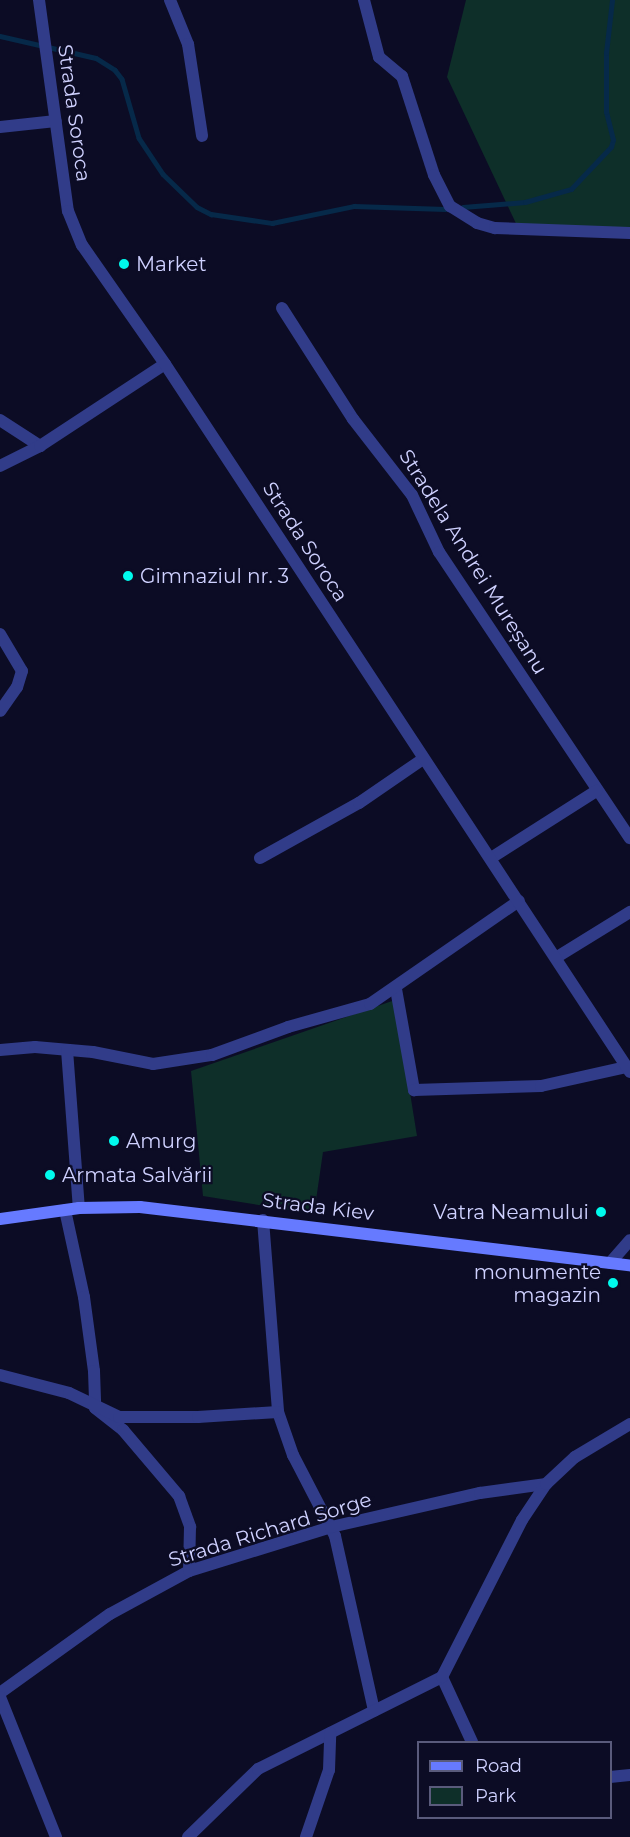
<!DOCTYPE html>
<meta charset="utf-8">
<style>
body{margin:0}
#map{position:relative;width:630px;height:1837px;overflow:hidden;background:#0c0c25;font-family:Montserrat,sans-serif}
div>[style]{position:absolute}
.green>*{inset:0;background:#0e2f29}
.stream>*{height:4.5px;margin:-2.25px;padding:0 2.25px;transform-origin:2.25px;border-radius:2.25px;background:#062949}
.minor>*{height:12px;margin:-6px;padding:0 6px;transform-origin:6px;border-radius:6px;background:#313c89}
.tertiary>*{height:12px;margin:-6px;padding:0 6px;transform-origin:6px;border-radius:6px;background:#313c89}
.secondary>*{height:12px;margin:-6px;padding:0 6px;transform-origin:6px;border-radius:6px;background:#667aff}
.dots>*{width:16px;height:16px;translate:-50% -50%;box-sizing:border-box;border:3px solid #0c0c25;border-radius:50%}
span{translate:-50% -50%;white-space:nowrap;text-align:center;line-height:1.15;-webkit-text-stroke:4.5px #0c0c25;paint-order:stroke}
.street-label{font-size:20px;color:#cfd1ff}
.poi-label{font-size:20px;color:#cfd1ff}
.left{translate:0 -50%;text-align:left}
.right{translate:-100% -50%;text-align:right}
.legend{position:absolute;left:417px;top:1741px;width:195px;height:78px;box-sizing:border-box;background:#0c0c25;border:2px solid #5a5b7c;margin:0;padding:8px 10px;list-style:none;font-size:18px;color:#cfd1ff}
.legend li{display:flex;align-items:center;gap:12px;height:30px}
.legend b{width:30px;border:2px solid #5a5b7c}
</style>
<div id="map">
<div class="green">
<div style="clip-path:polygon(466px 0,630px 0,630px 228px,520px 232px,447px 77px)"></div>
<div style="clip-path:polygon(395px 1000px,417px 1136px,323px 1152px,314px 1214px,203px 1196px,191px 1071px)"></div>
</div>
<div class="stream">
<div style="left:0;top:36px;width:98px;rotate:12.9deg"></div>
<div style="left:96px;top:58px;width:22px;rotate:32deg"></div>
<div style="left:115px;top:70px;width:11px;rotate:52deg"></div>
<div style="left:122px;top:79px;width:61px;rotate:73.9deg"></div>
<div style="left:139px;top:138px;width:43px;rotate:56.3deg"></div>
<div style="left:163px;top:174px;width:47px;rotate:44.1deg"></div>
<div style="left:197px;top:207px;width:16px;rotate:27deg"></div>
<div style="left:211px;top:214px;width:62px;rotate:8.4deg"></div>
<div style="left:272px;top:223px;width:84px;rotate:-11.7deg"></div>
<div style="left:354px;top:206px;width:91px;rotate:1.9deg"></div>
<div style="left:463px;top:207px;width:62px;rotate:-4.6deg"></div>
<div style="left:525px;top:202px;width:48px;rotate:-15.8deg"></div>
<div style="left:571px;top:189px;width:58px;rotate:-46.4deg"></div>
<div style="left:611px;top:147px;width:7px;rotate:-74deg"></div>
<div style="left:613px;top:140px;width:29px;rotate:-104deg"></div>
<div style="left:606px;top:112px;width:59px;rotate:-90deg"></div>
<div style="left:606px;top:53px;width:53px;rotate:-83.5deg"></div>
</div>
<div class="minor">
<div style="left:170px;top:0;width:48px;rotate:67.8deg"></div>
<div style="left:188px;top:44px;width:93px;rotate:81.3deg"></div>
<div style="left:364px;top:0;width:59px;rotate:75.3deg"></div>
<div style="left:379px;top:57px;width:30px;rotate:40deg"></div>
<div style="left:402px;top:76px;width:104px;rotate:72.1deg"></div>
<div style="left:434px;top:175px;width:35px;rotate:63deg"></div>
<div style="left:450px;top:206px;width:32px;rotate:32deg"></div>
<div style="left:477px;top:223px;width:19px;rotate:16deg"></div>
<div style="left:495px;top:228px;width:135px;rotate:2.1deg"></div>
<div style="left:0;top:127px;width:56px;rotate:-6.1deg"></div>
<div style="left:282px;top:308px;width:132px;rotate:57.4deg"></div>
<div style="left:353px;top:419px;width:96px;rotate:52.2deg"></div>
<div style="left:412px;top:495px;width:63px;rotate:64.7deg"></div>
<div style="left:439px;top:552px;width:344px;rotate:56.3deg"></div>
<div style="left:0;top:420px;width:48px;rotate:33deg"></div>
<div style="left:0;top:466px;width:45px;rotate:-26.6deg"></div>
<div style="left:40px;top:446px;width:149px;rotate:-33.3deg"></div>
<div style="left:0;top:634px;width:43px;rotate:59.3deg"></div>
<div style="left:22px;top:671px;width:17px;rotate:107deg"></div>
<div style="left:17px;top:687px;width:29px;rotate:125deg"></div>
<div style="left:260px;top:858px;width:113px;rotate:-29.1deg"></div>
<div style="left:359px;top:803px;width:78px;rotate:-34.5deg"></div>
<div style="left:491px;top:858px;width:125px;rotate:-32.5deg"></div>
<div style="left:557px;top:957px;width:86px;rotate:-31.7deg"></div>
<div style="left:396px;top:989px;width:103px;rotate:79.9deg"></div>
<div style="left:414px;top:1090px;width:127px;rotate:-1.8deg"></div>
<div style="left:541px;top:1086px;width:88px;rotate:-12.5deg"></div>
<div style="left:0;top:1050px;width:35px;rotate:-5deg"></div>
<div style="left:35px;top:1047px;width:58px;rotate:4.9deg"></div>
<div style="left:93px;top:1052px;width:61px;rotate:11.3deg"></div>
<div style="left:153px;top:1064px;width:60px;rotate:-8.7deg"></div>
<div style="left:212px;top:1055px;width:81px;rotate:-20.2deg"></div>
<div style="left:288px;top:1027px;width:85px;rotate:-15.7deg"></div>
<div style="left:370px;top:1004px;width:181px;rotate:-34.7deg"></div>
<div style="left:67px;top:1050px;width:158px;rotate:85.7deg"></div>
<div style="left:65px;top:1210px;width:89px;rotate:77.7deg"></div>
<div style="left:84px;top:1297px;width:75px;rotate:82.3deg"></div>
<div style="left:94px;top:1371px;width:37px;rotate:88deg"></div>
<div style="left:95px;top:1408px;width:36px;rotate:38deg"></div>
<div style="left:123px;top:1430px;width:87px;rotate:49.7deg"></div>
<div style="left:179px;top:1496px;width:33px;rotate:70deg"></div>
<div style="left:190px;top:1527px;width:44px;rotate:91.3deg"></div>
<div style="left:263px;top:1220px;width:193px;rotate:85.5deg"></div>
<div style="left:278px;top:1412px;width:46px;rotate:70.8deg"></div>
<div style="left:293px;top:1455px;width:91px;rotate:62.6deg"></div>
<div style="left:335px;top:1536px;width:179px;rotate:77.4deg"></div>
<div style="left:0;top:1375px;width:71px;rotate:14.6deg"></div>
<div style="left:69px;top:1393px;width:55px;rotate:25.6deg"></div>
<div style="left:119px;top:1417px;width:79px"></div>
<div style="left:198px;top:1417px;width:80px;rotate:-3.6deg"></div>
<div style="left:442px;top:1677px;width:72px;rotate:65.2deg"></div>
<div style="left:0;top:1693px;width:135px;rotate:-35.7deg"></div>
<div style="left:110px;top:1614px;width:90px;rotate:-28.6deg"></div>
<div style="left:189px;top:1571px;width:149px;rotate:-17.2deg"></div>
<div style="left:331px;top:1527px;width:153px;rotate:-12.9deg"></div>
<div style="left:480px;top:1493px;width:67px;rotate:-7.8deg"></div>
<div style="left:0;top:1697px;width:151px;rotate:68.2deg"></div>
<div style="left:610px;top:1777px;width:20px;rotate:-6deg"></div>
<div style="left:188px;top:1837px;width:98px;rotate:-44.2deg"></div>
<div style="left:258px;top:1769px;width:206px;rotate:-26.6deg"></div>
<div style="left:442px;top:1677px;width:176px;rotate:-63deg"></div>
<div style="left:522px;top:1520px;width:43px;rotate:-56.3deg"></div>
<div style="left:546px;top:1484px;width:40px;rotate:-43deg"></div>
<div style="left:575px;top:1457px;width:64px;rotate:-31deg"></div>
<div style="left:306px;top:1837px;width:71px;rotate:-71.1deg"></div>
<div style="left:329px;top:1770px;width:37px;rotate:-88deg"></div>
</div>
<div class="tertiary">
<div style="left:39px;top:0;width:213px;rotate:82.2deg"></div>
<div style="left:68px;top:211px;width:37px;rotate:68deg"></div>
<div style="left:82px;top:245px;width:145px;rotate:55.1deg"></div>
<div style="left:165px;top:364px;width:847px;rotate:56.7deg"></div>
<div style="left:610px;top:1263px;width:30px;rotate:-49deg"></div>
</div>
<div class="secondary">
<div style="left:0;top:1219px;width:80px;rotate:-7.9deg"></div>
<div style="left:79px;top:1208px;width:61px;rotate:-0.9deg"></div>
<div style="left:140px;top:1207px;width:493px;rotate:6.8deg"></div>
</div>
<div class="dots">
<div style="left:124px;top:264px;background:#00faed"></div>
<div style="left:128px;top:576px;background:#00faed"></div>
<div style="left:114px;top:1141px;background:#00faed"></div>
<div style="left:50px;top:1175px;background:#00faed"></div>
<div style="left:601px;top:1212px;background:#00faed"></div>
<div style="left:613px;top:1283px;background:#00faed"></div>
</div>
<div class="street-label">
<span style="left:74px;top:113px;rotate:82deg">Strada Soroca</span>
<span style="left:305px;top:542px;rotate:57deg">Strada Soroca</span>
<span style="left:473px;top:562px;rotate:58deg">Stradela Andrei Mureșanu</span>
<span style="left:318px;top:1207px;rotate:7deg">Strada Kiev</span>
<span style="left:270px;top:1530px;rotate:-17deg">Strada Richard Sorge</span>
</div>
<div class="poi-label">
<span class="left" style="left:136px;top:264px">Market</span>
<span class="left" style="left:140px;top:576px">Gimnaziul nr. 3</span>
<span class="left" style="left:126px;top:1141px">Amurg</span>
<span class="left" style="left:62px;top:1175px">Armata Salvării</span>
<span class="right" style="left:589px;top:1212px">Vatra Neamului</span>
<span class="right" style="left:601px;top:1284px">monumente<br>magazin</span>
</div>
<ul class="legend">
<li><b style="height:8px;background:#667aff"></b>Road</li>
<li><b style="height:16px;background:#0e2f29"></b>Park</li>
</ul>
</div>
